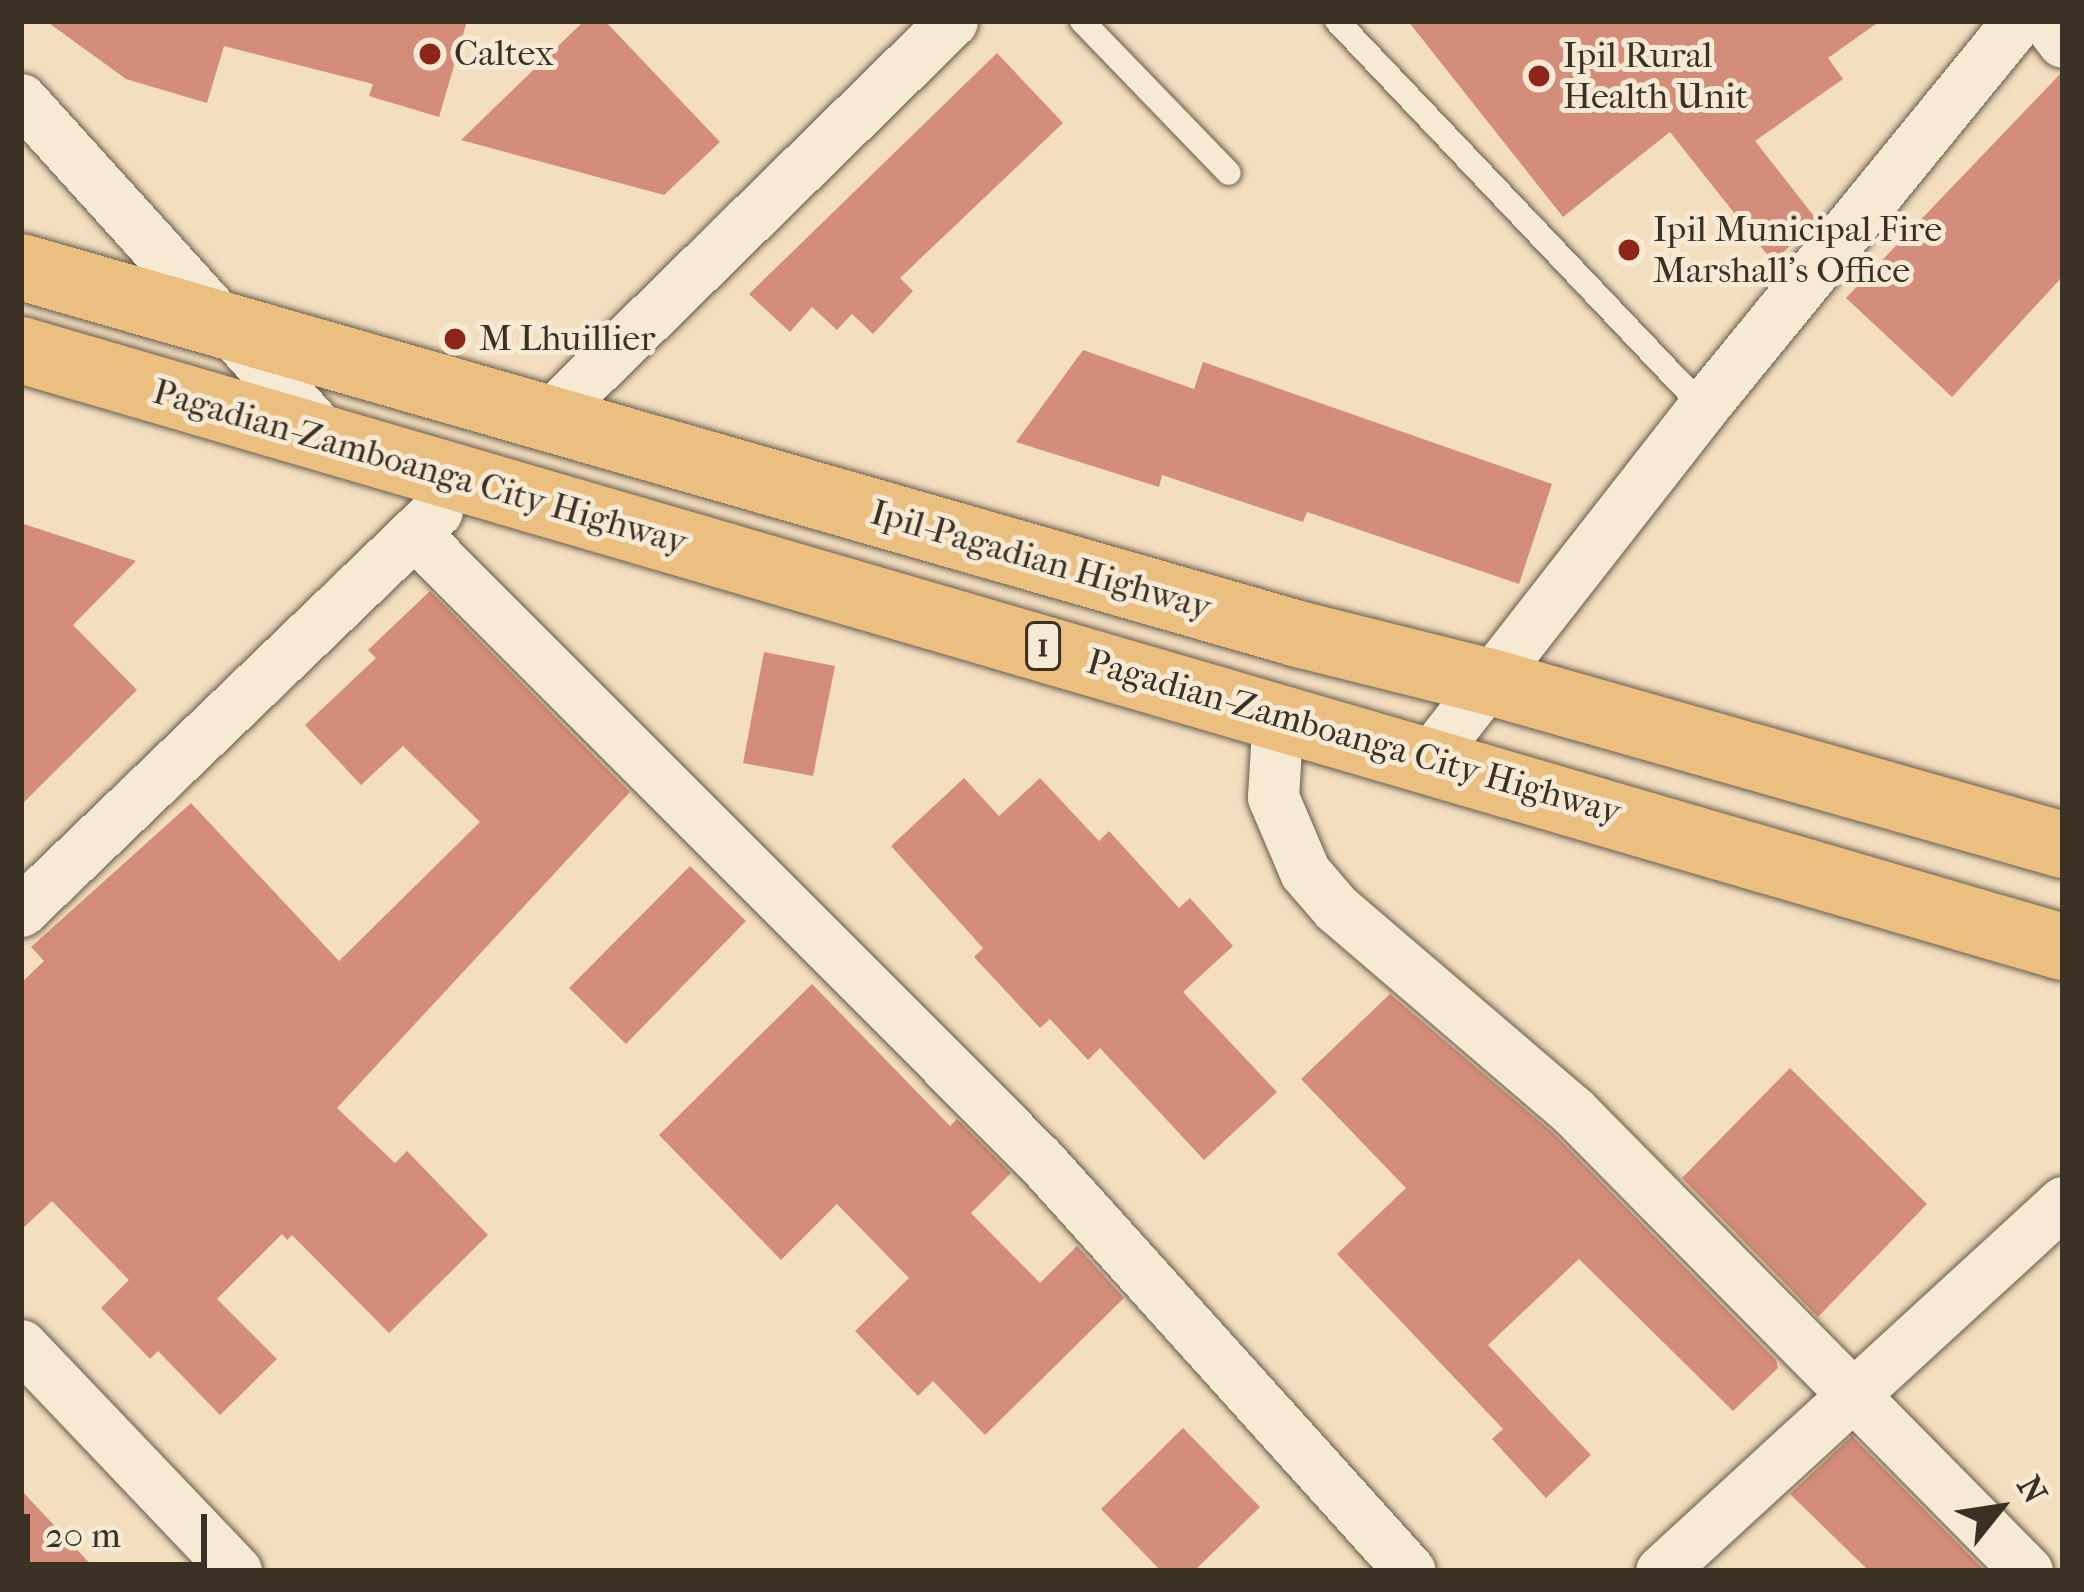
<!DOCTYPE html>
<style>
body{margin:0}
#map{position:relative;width:2084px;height:1592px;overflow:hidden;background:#f3debf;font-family:"IM FELL French Canon",serif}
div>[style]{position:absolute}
.building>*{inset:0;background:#d48d7a}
.roads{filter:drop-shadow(0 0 3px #685c4b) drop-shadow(0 0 3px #685c4b)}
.service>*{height:24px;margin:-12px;padding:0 12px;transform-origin:12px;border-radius:12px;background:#f7ead5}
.minor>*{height:51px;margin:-25.5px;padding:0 25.5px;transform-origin:25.5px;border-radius:25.5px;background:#f7ead5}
.primary>*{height:66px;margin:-33px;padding:0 33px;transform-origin:33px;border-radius:33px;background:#eabf80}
.dots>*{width:33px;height:33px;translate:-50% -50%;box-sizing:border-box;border:6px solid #f7ead5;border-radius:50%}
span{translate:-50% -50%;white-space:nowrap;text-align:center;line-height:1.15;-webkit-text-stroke:10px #f7ead5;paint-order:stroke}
.shield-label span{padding:3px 9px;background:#f7ead5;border:3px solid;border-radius:9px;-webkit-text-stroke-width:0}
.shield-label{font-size:33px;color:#3a3024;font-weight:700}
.poi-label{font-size:36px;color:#3a3024}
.left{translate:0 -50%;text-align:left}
.street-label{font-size:36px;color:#3a3024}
.frame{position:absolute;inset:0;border:24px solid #3a3024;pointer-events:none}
.north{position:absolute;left:1940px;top:1448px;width:120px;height:120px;-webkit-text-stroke:9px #f7ead5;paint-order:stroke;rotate:60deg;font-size:33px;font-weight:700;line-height:48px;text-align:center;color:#3a3024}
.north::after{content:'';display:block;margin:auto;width:42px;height:54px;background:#3a3024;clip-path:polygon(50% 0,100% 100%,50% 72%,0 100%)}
.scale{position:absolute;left:24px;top:1514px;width:183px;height:54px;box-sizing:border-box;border:6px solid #3a3024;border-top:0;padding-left:15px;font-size:36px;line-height:42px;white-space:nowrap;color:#3a3024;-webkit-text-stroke:9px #f7ead5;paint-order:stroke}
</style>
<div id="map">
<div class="building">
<div style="clip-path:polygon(46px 21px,467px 21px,439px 117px,369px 96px,373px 84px,224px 46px,207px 103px,126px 79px)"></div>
<div style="clip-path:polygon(584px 21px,605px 21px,720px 142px,664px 195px,461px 140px)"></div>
<div style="clip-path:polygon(1408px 21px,1880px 21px,1828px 58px,1843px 79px,1755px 141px,1817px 220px,1773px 262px,1670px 132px,1563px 217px)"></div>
<div style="clip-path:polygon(997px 53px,1063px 123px,900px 278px,913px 291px,873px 334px,852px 314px,837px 330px,812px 307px,790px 332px,749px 294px)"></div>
<div style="clip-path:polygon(2063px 71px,2063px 276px,1952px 397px,1846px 298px)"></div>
<div style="clip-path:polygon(1083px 350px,1194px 389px,1203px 362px,1552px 484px,1519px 584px,1307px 512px,1303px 522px,1162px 475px,1159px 487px,1016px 442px)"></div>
<div style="clip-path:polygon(21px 523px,136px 561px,73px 625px,137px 690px,21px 805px)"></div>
<div style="clip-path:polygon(430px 591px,630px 792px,337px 1108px,395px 1163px,407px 1151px,488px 1235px,389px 1333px,292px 1235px,287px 1240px,282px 1234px,217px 1299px,277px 1359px,220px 1415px,158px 1351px,150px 1359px,101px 1308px,129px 1280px,52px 1201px,21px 1230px,21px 983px,44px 961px,31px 947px,191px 803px,339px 961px,480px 822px,403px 746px,361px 785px,305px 725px,376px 658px,368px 650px)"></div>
<div style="clip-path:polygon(764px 652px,835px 666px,813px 776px,743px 763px)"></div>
<div style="clip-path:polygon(964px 778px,999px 816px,1040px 778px,1099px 841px,1109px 831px,1179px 908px,1190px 898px,1233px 946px,1183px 992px,1277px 1092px,1204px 1160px,1100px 1048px,1088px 1060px,1050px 1019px,1040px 1028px,974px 957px,983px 948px,891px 846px)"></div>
<div style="clip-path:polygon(690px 866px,746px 921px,626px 1044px,569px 988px)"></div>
<div style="clip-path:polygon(812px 984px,950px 1126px,957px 1119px,1011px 1173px,971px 1213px,1040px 1283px,1077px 1246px,1124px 1298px,985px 1435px,933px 1381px,918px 1396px,855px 1331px,909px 1278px,837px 1204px,781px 1260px,659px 1135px)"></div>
<div style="clip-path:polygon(1390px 994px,1552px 1132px,1776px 1360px,1778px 1368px,1733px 1411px,1579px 1259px,1488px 1345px,1591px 1455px,1546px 1498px,1492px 1439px,1503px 1429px,1337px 1254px,1406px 1188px,1301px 1079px)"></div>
<div style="clip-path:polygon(1790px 1068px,1927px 1204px,1818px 1317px,1682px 1178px)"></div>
<div style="clip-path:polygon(1183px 1428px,1260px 1507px,1194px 1571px,1161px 1571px,1101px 1509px)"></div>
<div style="clip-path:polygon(1852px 1436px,1985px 1571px,1869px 1571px,1790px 1494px)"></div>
<div style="clip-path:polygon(21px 1490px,97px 1571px,21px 1571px)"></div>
</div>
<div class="roads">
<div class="service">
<div style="left:1082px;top:21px;width:211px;rotate:46deg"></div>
<div style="left:1337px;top:21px;width:532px;rotate:46.52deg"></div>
</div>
<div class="minor">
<div style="left:2047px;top:21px;width:26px;rotate:53deg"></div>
<div style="left:21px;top:99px;width:464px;rotate:47.9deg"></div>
<div style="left:547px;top:418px;width:567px;rotate:-44.43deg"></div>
<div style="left:414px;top:533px;width:885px;rotate:45.05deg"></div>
<div style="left:1039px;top:1159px;width:554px;rotate:48deg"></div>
<div style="left:1278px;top:713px;width:84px;rotate:93.4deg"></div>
<div style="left:1273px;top:797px;width:82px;rotate:66.9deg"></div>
<div style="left:1305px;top:872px;width:48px;rotate:49.3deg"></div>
<div style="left:1336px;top:908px;width:311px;rotate:40.6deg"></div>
<div style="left:1572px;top:1110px;width:648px;rotate:45.38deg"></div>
<div style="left:1429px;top:758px;width:445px;rotate:-52deg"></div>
<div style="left:1703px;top:407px;width:498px;rotate:-50.8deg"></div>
<div style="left:21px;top:911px;width:577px;rotate:-43.88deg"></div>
<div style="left:21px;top:1345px;width:312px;rotate:46.4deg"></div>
<div style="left:1661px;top:1571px;width:546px;rotate:-42.55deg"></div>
</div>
<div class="primary">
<div style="left:21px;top:267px;width:1329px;rotate:16.03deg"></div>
<div style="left:1298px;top:634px;width:195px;rotate:14deg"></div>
<div style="left:1487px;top:681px;width:599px;rotate:15.89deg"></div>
<div style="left:21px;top:350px;width:2127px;rotate:16.3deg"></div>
</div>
</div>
<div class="dots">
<div style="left:430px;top:54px;background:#8f2418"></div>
<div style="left:1539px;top:76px;background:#8f2418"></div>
<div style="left:1629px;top:250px;background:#8f2418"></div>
<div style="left:455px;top:339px;background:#8f2418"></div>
</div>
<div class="shield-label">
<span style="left:1043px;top:646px">1</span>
</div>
<div class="poi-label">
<span class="left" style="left:454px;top:54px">Caltex</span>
<span class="left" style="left:1563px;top:76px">Ipil Rural<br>Health Unit</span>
<span class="left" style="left:1653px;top:250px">Ipil Municipal Fire<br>Marshall's Office</span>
<span class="left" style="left:479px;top:339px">M Lhuillier</span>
</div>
<div class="street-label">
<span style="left:420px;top:467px;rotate:16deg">Pagadian-Zamboanga City Highway</span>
<span style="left:1041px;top:560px;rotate:16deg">Ipil-Pagadian Highway</span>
<span style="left:1354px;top:737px;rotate:16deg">Pagadian-Zamboanga City Highway</span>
</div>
<div class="frame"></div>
<div class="north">N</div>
<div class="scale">20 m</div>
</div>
